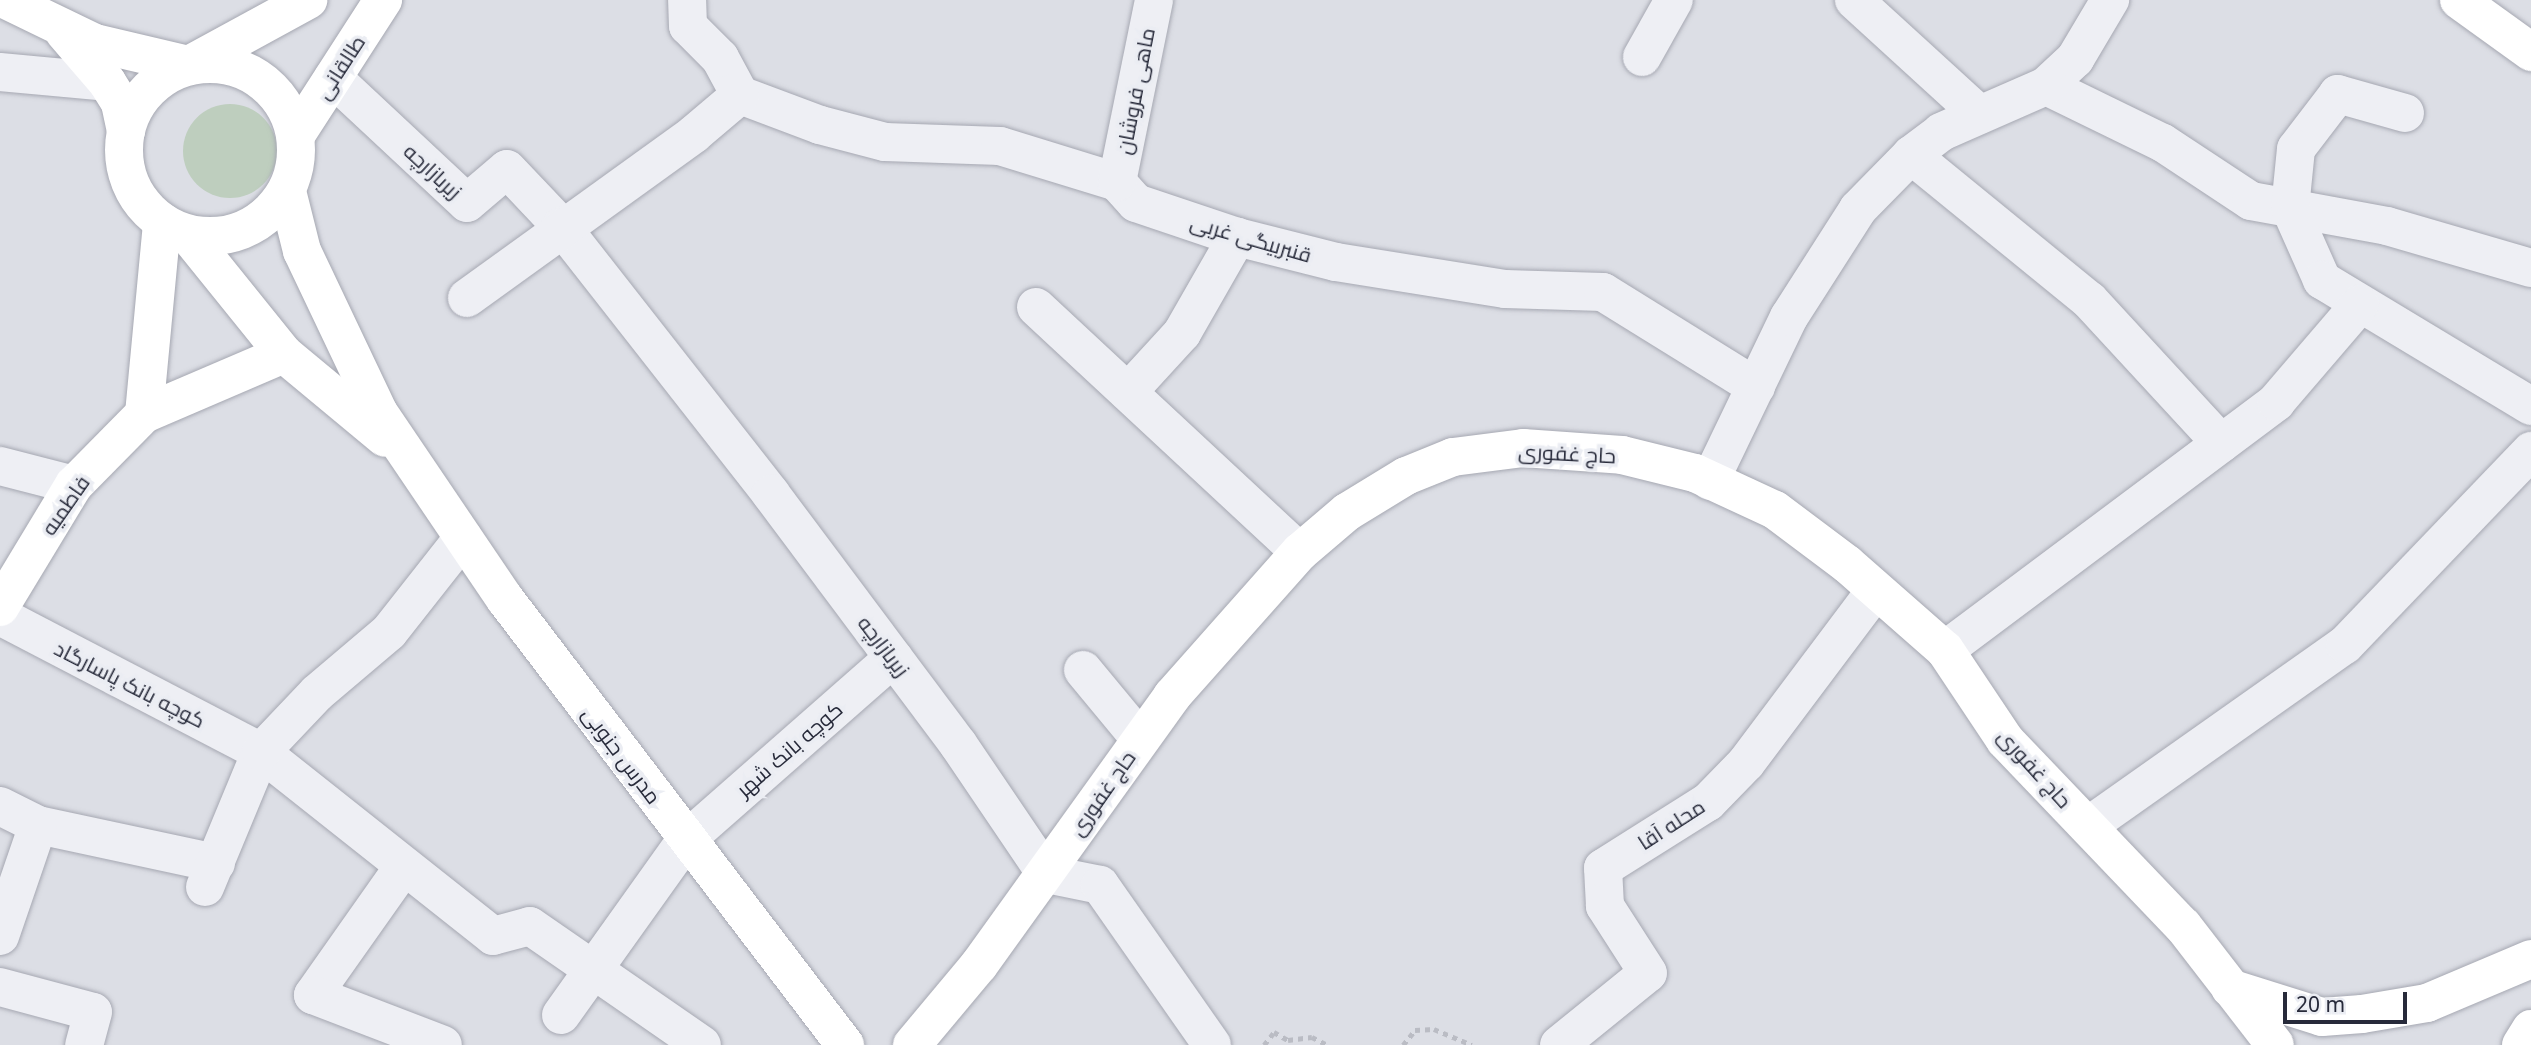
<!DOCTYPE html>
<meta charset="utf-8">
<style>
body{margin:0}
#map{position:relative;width:2531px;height:1045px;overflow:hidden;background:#dcdee5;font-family:"Noto Sans",Cairo,sans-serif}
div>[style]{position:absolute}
.green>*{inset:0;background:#becebe}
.round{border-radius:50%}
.path>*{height:4.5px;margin-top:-2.25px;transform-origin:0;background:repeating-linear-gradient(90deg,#babcc4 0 5px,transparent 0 10px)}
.roads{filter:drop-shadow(0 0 2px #a6a8b2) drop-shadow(0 0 2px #a6a8b2)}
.minor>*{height:38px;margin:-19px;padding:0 19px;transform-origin:19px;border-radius:19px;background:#eeeff4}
.tertiary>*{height:38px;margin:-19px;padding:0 19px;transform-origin:19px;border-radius:19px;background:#eeeff4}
.secondary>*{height:38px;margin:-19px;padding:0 19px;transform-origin:19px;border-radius:19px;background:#fff}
.secondary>.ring{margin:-19px;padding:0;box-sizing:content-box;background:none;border:38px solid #fff;border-radius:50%}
span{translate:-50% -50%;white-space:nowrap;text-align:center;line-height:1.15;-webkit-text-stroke:7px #ebedf3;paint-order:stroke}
.street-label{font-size:21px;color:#272a3a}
.scale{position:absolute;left:2283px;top:992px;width:124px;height:32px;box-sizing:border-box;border:4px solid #272a3a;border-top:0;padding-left:9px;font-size:21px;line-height:24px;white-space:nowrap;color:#272a3a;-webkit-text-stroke:5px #ebedf3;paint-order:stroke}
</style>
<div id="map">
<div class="green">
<div class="round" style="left:183px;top:104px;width:94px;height:94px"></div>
</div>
<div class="path">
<div style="left:1264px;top:1045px;width:16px;rotate:-52deg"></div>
<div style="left:1274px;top:1032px;width:16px;rotate:30deg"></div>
<div style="left:1288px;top:1040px;width:24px;rotate:-7deg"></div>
<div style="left:1312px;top:1037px;width:18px;rotate:27deg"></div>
<div style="left:1403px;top:1045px;width:19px;rotate:-51deg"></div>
<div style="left:1415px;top:1030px;width:19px;rotate:-3deg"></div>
<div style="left:1434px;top:1029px;width:41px;rotate:22.8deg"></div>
</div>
<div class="roads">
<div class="minor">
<div style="left:1854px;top:0;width:169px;rotate:42.4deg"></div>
<div style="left:1642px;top:57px;width:65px;rotate:-60.7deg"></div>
<div style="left:0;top:72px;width:107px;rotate:5.3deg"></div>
<div style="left:333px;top:78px;width:183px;rotate:43deg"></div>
<div style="left:467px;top:203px;width:52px;rotate:-40.4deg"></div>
<div style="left:507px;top:169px;width:79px;rotate:46.5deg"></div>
<div style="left:561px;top:226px;width:340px;rotate:51.9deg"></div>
<div style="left:771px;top:494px;width:312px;rotate:53.2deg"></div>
<div style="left:958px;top:744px;width:157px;rotate:55.9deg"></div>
<div style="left:1046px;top:874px;width:55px;rotate:11.5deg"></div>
<div style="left:1100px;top:885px;width:195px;rotate:55deg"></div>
<div style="left:2046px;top:86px;width:130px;rotate:26deg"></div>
<div style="left:2163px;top:143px;width:105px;rotate:33.4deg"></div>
<div style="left:2251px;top:201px;width:138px;rotate:10.4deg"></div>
<div style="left:2387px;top:226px;width:150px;rotate:16.3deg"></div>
<div style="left:740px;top:95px;width:85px;rotate:20.6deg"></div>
<div style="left:820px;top:125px;width:67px;rotate:14.7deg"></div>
<div style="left:885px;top:142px;width:115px;rotate:2deg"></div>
<div style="left:1000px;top:146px;width:122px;rotate:17.1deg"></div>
<div style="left:1117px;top:182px;width:28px;rotate:48deg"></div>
<div style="left:1136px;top:203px;width:107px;rotate:18.6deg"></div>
<div style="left:1237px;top:237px;width:102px;rotate:14.2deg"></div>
<div style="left:1336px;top:262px;width:171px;rotate:9.1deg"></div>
<div style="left:1505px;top:289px;width:98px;rotate:1.8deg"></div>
<div style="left:1603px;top:292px;width:180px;rotate:31.8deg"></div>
<div style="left:2405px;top:113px;width:70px;rotate:-164.2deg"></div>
<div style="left:2338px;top:94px;width:69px;rotate:127.4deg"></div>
<div style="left:2296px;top:149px;width:59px;rotate:95.8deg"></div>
<div style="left:2290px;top:208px;width:79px;rotate:66deg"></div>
<div style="left:2322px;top:280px;width:244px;rotate:31.1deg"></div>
<div style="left:1911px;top:155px;width:230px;rotate:39.2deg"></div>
<div style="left:2089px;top:300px;width:195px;rotate:47.3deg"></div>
<div style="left:1117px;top:182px;width:186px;rotate:-78.5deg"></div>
<div style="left:467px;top:298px;width:280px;rotate:-35.8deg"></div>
<div style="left:694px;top:134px;width:60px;rotate:-40.3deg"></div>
<div style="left:740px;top:95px;width:42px;rotate:-118.4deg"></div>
<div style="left:720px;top:58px;width:45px;rotate:-135deg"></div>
<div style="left:688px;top:26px;width:26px;rotate:-92deg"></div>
<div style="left:1036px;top:307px;width:360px;rotate:42.9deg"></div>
<div style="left:1128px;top:392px;width:80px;rotate:-47.5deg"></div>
<div style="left:1182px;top:333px;width:111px;rotate:-60.2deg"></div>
<div style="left:0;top:466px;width:76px;rotate:14.4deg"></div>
<div style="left:0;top:616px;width:294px;rotate:27.5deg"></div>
<div style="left:261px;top:752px;width:296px;rotate:38.4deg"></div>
<div style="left:493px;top:936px;width:38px;rotate:-15deg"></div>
<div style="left:530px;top:926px;width:209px;rotate:34.7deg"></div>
<div style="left:1945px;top:650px;width:414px;rotate:-36.8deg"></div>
<div style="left:2276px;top:402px;width:129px;rotate:-49.4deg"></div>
<div style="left:1083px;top:670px;width:89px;rotate:50.4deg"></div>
<div style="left:0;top:806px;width:42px;rotate:26.6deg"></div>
<div style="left:38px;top:825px;width:182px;rotate:12.1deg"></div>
<div style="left:2088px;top:826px;width:314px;rotate:-35.2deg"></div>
<div style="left:2345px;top:645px;width:269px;rotate:-46.2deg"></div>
<div style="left:404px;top:866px;width:158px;rotate:125.2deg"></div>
<div style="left:313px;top:995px;width:139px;rotate:21deg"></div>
<div style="left:205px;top:887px;width:146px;rotate:-67.5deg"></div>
<div style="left:261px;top:752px;width:81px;rotate:-46.5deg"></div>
<div style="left:317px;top:693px;width:94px;rotate:-40.3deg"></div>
<div style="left:389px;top:632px;width:120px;rotate:-51.8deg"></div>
<div style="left:0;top:936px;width:117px;rotate:-71.1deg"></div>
<div style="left:0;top:987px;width:96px;rotate:15deg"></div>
<div style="left:93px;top:1012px;width:34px;rotate:105deg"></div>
<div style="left:561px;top:1015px;width:215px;rotate:-54.5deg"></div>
<div style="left:686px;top:840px;width:276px;rotate:-41.3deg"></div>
<div style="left:1559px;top:1045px;width:114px;rotate:-39deg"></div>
<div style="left:1648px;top:973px;width:80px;rotate:-122.7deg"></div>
<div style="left:1605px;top:906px;width:38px;rotate:-93deg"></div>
<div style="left:1603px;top:868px;width:124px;rotate:-32.2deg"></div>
<div style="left:1708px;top:802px;width:54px;rotate:-45.7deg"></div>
<div style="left:1746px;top:763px;width:216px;rotate:-53.1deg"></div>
</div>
<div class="tertiary">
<div style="left:1710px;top:481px;width:182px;rotate:-64.3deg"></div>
<div style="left:1789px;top:317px;width:128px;rotate:-57.4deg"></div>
<div style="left:1858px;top:209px;width:76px;rotate:-45.5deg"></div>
<div style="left:1911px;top:155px;width:38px;rotate:-37deg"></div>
<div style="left:1941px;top:132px;width:115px;rotate:-23.7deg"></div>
<div style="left:2046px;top:86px;width:40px;rotate:-43deg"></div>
<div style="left:2075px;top:59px;width:69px;rotate:-59.3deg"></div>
</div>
<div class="secondary">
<div style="left:6px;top:0;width:99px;rotate:25.8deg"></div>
<div style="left:95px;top:43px;width:97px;rotate:13.2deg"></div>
<div style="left:189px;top:65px;width:136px;rotate:-28.6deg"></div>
<div style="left:2459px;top:0;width:89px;rotate:35.8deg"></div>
<div style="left:64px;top:32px;width:66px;rotate:49.3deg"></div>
<div style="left:107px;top:82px;width:25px;rotate:58deg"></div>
<div style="left:120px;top:103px;width:29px;rotate:78deg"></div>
<div class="ring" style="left:124px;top:64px;width:134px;height:134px"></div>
<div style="left:296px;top:135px;width:161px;rotate:-57.2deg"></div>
<div style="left:287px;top:191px;width:62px;rotate:76deg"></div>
<div style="left:302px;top:251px;width:179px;rotate:64.6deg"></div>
<div style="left:379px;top:413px;width:225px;rotate:55.9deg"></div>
<div style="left:505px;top:599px;width:561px;rotate:52.68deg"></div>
<div style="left:188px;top:235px;width:153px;rotate:51.1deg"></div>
<div style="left:284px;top:354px;width:131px;rotate:39.7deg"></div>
<div style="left:144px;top:414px;width:193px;rotate:-84.6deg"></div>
<div style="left:0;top:607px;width:143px;rotate:-58.8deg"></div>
<div style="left:74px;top:485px;width:100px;rotate:-45.4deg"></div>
<div style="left:144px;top:414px;width:152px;rotate:-23.2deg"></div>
<div style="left:2230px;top:988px;width:96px;rotate:17.5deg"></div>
<div style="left:2322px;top:1017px;width:40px;rotate:-4.3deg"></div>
<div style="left:2362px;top:1014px;width:66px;rotate:-9.6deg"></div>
<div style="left:2427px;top:1003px;width:113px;rotate:-22.9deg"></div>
<div style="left:912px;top:1045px;width:104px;rotate:-50.1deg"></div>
<div style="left:979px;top:965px;width:331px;rotate:-54.3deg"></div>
<div style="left:1172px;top:696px;width:193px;rotate:-48.4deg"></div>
<div style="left:1300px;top:552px;width:62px;rotate:-40.4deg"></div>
<div style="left:1347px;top:512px;width:69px;rotate:-31.4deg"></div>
<div style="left:1406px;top:476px;width:51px;rotate:-22deg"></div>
<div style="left:1453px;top:457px;width:71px;rotate:-7.3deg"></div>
<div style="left:1523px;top:448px;width:99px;rotate:4deg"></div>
<div style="left:1622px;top:455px;width:75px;rotate:13.9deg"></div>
<div style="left:1695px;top:473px;width:88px;rotate:24.8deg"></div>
<div style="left:1775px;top:510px;width:90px;rotate:36.9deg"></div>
<div style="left:1847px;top:564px;width:130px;rotate:41.3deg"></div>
<div style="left:1945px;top:650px;width:108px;rotate:56.3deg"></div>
<div style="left:2005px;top:740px;width:257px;rotate:46.3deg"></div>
<div style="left:2183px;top:926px;width:150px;rotate:52.3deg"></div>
<div style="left:2521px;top:1045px;width:19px;rotate:-58deg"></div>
</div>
</div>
<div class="street-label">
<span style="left:340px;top:67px;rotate:-57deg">طالقانی</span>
<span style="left:1135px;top:91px;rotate:-79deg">ماهی فروشان</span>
<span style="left:433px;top:171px;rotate:43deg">زیربازارچه</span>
<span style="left:1251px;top:238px;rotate:16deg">قنبربیگی غربی</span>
<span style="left:1567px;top:453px;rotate:3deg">حاج غفوری</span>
<span style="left:65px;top:505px;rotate:-55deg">فاطمیه</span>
<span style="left:884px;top:646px;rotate:53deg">زیربازارچه</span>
<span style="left:130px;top:684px;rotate:27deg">کوچه بانک پاسارگاد</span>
<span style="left:789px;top:749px;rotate:-41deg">کوچه بانک شهر</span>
<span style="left:622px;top:755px;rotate:53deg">مدرس جنوبی</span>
<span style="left:2035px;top:768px;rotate:48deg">حاج غفوری</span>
<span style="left:1102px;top:793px;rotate:-55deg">حاج غفوری</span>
<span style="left:1671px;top:824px;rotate:-33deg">محله آقا</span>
</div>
<div class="scale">20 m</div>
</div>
